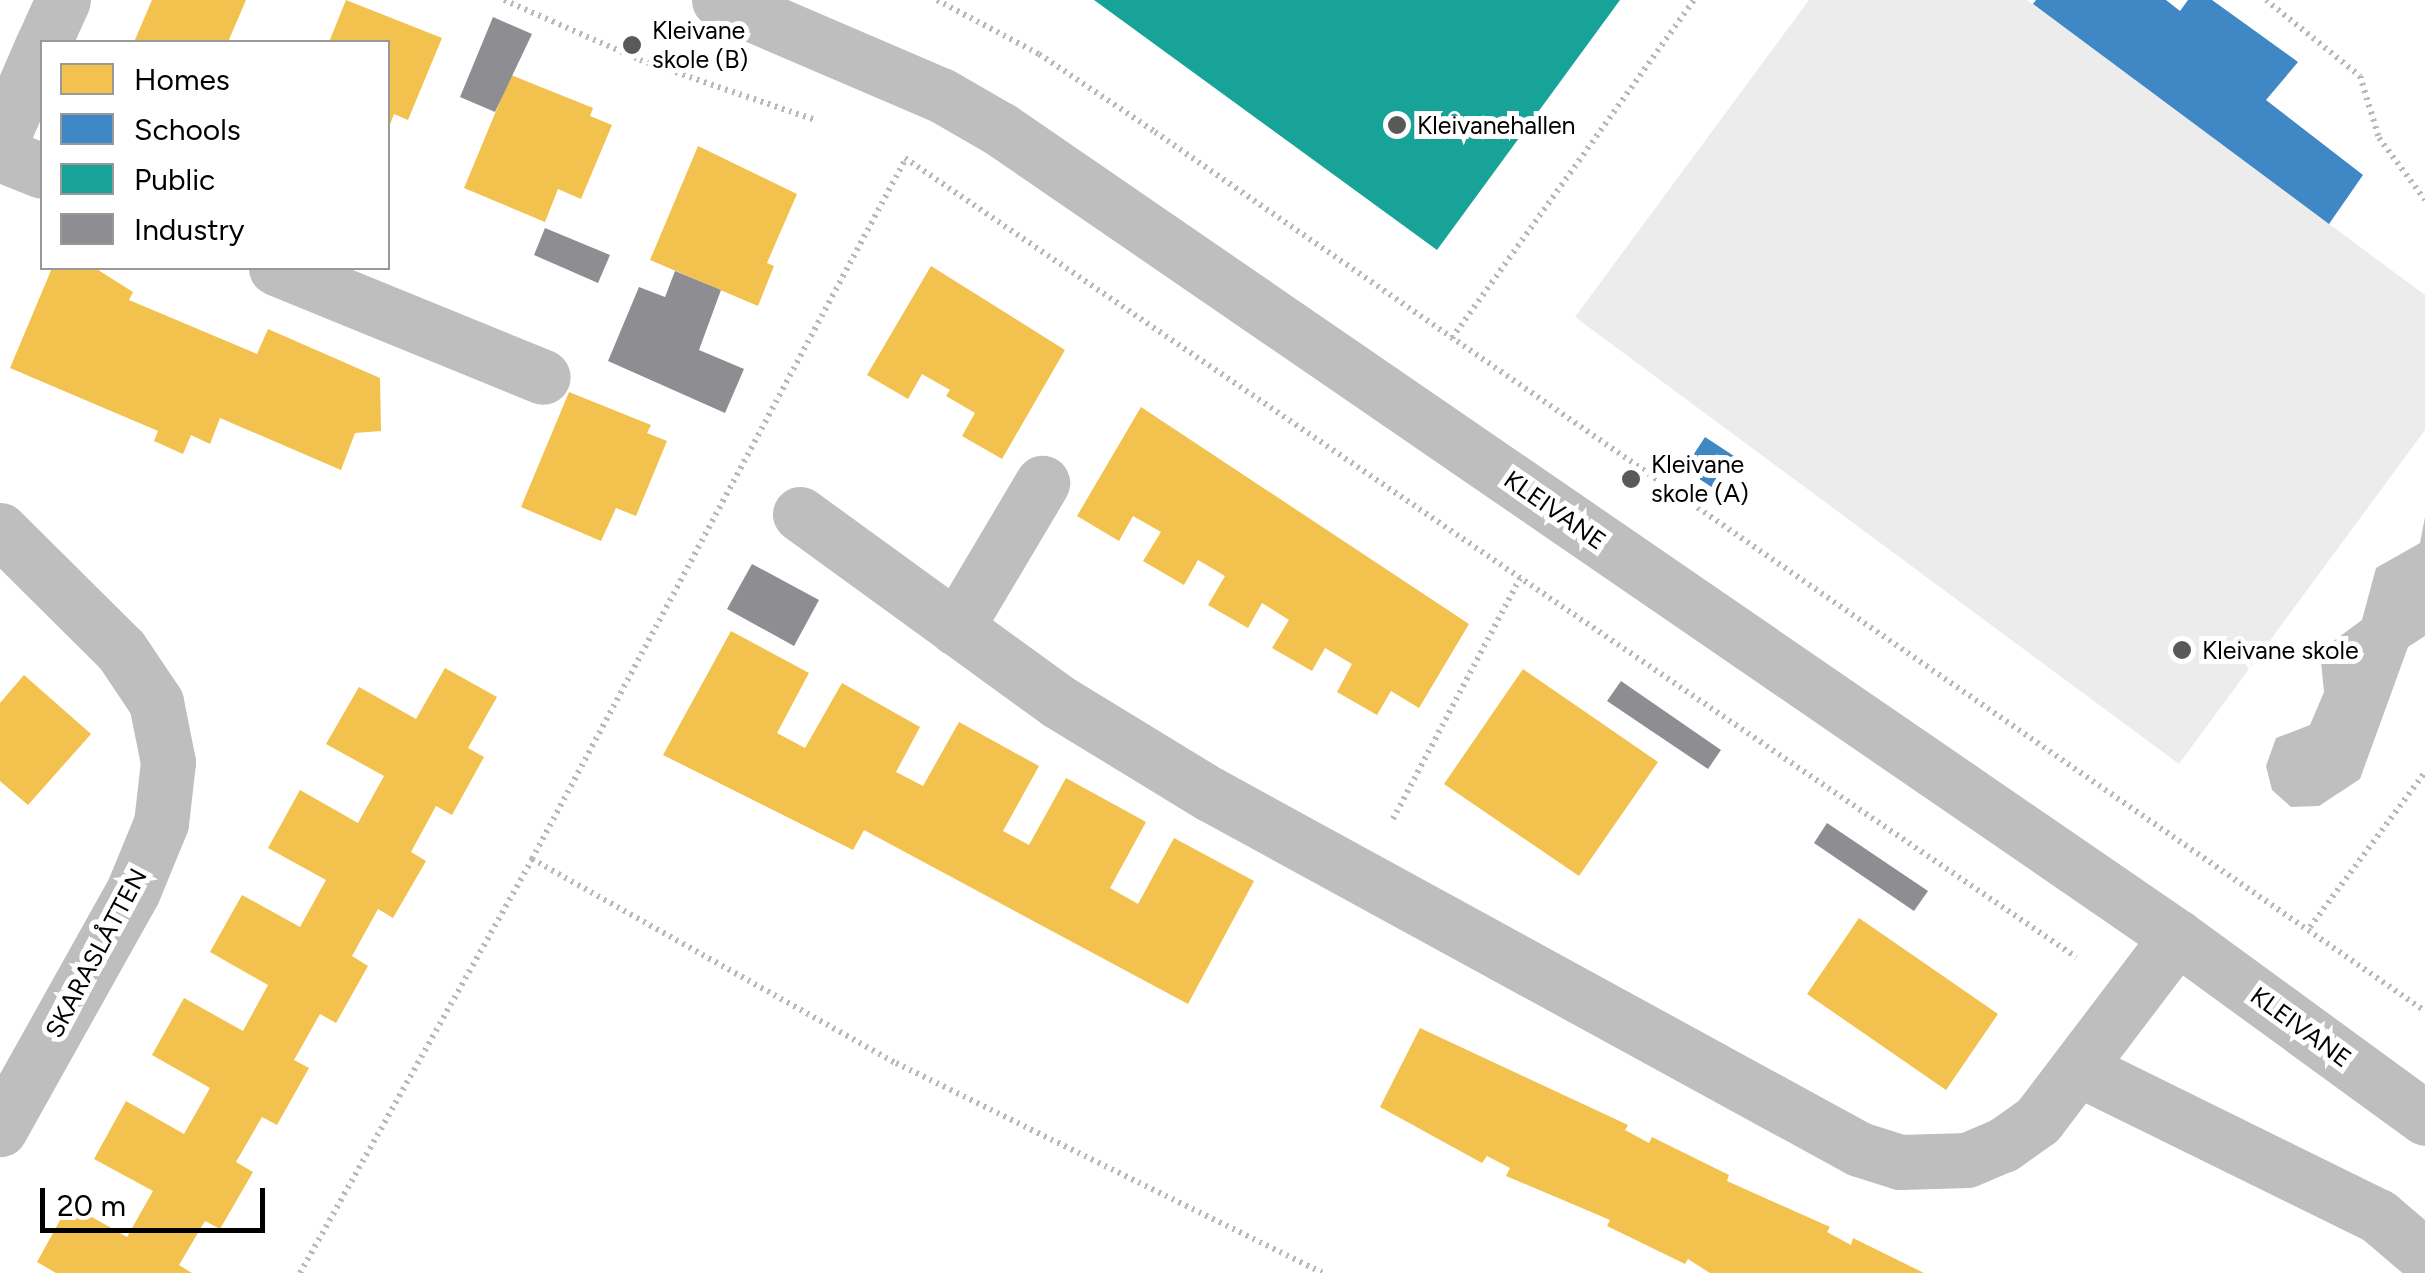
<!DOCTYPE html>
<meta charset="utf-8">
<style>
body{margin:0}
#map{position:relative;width:2425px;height:1273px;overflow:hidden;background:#fff;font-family:Figtree,sans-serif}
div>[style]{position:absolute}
.green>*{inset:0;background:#ececec}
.water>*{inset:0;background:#bfbfbf}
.homes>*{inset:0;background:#f2c14e}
.schools>*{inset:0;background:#3f88c5}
.public>*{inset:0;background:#17a398}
.industry>*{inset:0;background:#8d8d92}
.path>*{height:6px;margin-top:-3px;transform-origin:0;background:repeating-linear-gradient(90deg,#b9b9b9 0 2.5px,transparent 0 7.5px)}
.minor>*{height:55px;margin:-27.5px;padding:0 27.5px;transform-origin:27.5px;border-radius:27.5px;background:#bebebe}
.dots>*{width:28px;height:28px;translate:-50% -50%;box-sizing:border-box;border:5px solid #fff;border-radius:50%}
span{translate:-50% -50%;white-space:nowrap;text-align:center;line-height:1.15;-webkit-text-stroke:10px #fff;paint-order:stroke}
.poi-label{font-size:25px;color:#000}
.left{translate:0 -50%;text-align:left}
.street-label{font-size:25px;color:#000}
.legend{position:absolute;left:40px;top:40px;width:350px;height:230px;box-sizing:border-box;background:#fff;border:2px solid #999;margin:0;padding:12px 18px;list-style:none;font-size:30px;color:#000}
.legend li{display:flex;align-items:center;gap:20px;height:50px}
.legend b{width:50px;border:2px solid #999}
.scale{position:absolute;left:40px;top:1188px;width:225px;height:45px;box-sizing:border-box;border:5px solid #000;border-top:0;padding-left:12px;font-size:30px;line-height:35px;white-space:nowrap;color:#000;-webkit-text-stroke:8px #fff;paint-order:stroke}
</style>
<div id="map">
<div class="green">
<div style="clip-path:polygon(1809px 0,2027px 0,2425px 295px,2425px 430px,2179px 764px,1575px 317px)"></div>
</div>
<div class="water">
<div style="clip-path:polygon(2425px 517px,2425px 636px,2408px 647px,2360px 779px,2319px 806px,2291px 807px,2272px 790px,2266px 766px,2276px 738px,2310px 725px,2324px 692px,2320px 651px,2362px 620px,2376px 568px,2420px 543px)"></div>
</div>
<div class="homes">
<div style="clip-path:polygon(152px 0,246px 0,228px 42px,134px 42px)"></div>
<div style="clip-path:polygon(346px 0,442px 38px,408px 120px,394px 114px,388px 130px,388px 42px,329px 42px)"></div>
<div style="clip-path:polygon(511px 75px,593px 108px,590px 116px,612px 125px,581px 199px,558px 189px,545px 222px,464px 188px)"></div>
<div style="clip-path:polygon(698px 146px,797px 194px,767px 263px,774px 266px,758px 306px,650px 260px)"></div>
<div style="clip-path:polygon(931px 266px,1065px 350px,1002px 459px,962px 436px,975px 413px,946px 396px,950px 390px,922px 374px,908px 399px,867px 375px)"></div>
<div style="clip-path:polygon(52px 268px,95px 268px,133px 292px,129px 300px,257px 354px,268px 329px,380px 378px,381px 431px,355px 433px,341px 470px,220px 418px,210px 444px,191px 435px,183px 454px,154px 441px,158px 431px,10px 368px)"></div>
<div style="clip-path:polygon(569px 392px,651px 425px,647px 433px,667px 441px,636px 516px,616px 508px,601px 541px,521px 507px)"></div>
<div style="clip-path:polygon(1141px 407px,1469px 624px,1419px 708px,1391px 691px,1377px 715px,1337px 692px,1352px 664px,1325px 648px,1312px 671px,1272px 648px,1289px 620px,1262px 603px,1248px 628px,1208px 605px,1225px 576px,1198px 560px,1184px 585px,1143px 561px,1161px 532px,1133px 516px,1119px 541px,1077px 516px)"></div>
<div style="clip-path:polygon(731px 631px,809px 673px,777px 733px,805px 748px,842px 683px,920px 727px,896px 772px,923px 786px,959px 722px,1039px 766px,1003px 831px,1029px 845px,1066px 778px,1146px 822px,1110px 888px,1138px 904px,1174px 838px,1254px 881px,1188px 1004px,864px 830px,853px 850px,663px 755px)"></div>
<div style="clip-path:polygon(445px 668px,497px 697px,468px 748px,484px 757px,452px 815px,436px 806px,411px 852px,426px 861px,393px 918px,378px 909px,352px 956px,368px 966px,336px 1023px,320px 1014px,294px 1060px,309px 1068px,277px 1125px,262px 1117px,236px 1162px,253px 1172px,220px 1229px,205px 1221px,179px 1265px,192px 1273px,56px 1273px,37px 1262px,69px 1204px,127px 1237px,153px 1191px,94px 1159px,126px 1101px,184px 1134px,210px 1088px,152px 1055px,184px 998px,243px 1031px,268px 985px,210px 952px,242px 895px,300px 927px,326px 880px,268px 848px,300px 790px,358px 823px,384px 776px,326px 744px,359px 687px,416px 719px)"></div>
<div style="clip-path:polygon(1523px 669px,1658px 762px,1579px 876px,1444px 784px)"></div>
<div style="clip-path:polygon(24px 675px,91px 734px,28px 805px,0 781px,0 703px)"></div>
<div style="clip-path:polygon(1859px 918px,1998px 1014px,1946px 1090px,1807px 994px)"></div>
<div style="clip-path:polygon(1420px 1028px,1628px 1125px,1625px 1130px,1649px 1143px,1652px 1137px,1729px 1175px,1727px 1181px,1830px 1227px,1827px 1232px,1851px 1245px,1853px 1238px,1924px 1273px,1710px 1273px,1688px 1259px,1685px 1264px,1607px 1226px,1610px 1220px,1506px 1176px,1510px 1168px,1487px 1156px,1482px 1163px,1380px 1107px)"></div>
</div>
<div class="schools">
<div style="clip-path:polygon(2036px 0,2166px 0,2180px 11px,2188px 0,2212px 0,2298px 62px,2266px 100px,2363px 175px,2329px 224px,2033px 4px)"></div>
<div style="clip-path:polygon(1705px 437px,1734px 456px,1713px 488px,1684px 469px)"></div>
</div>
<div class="public">
<div style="clip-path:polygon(1094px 0,1620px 0,1437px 250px)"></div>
</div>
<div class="industry">
<div style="clip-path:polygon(493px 17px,532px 34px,495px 112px,460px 97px)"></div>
<div style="clip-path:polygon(545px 228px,610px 255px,598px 283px,534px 255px)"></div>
<div style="clip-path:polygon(675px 271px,721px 290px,699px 350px,744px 369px,725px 413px,608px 361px,639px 287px,665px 297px)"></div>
<div style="clip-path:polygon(752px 564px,819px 600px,794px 646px,727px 609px)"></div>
<div style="clip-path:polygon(1621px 681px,1721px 750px,1708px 769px,1607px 701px)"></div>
<div style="clip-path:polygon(1827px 823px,1928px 891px,1914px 911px,1814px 843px)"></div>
</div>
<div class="path">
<div style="left:504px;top:0;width:149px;rotate:23.8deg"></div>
<div style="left:640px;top:60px;width:185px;rotate:18.9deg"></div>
<div style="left:937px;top:0;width:115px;rotate:27.9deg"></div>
<div style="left:1039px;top:54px;width:140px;rotate:33.9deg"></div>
<div style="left:1155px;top:132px;width:1545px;rotate:34.69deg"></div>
<div style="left:2266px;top:0;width:121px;rotate:39deg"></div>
<div style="left:2360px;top:76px;width:65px;rotate:73deg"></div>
<div style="left:2379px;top:138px;width:77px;rotate:53.4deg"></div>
<div style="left:905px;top:158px;width:1418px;rotate:34.31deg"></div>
<div style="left:1452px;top:338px;width:416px;rotate:-54.4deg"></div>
<div style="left:1393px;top:819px;width:272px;rotate:-62.2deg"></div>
<div style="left:532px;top:859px;width:417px;rotate:29.3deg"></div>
<div style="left:896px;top:1063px;width:475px;rotate:26.2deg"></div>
<div style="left:2310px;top:927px;width:193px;rotate:-53.4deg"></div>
<div style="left:300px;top:1273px;width:475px;rotate:-60.7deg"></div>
<div style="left:532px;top:859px;width:795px;rotate:-61.92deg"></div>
</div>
<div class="minor">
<div style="left:719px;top:0;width:241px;rotate:23.2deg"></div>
<div style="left:941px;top:95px;width:68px;rotate:30deg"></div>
<div style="left:1000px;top:129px;width:1428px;rotate:34.47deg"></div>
<div style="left:2177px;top:937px;width:307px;rotate:36.1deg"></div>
<div style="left:44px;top:42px;width:46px;rotate:-65.7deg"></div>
<div style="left:0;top:143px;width:106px;rotate:-66.6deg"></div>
<div style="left:0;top:154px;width:45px;rotate:22deg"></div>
<div style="left:276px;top:268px;width:288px;rotate:22.2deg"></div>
<div style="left:800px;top:514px;width:320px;rotate:36deg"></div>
<div style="left:1059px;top:702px;width:177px;rotate:31.4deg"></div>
<div style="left:1210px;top:794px;width:740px;rotate:28.68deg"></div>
<div style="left:1859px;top:1149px;width:43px;rotate:17.6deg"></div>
<div style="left:1900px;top:1162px;width:67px;rotate:-1.7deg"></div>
<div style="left:1967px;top:1160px;width:39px;rotate:-23deg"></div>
<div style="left:2003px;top:1145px;width:43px;rotate:-35.5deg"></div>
<div style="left:2038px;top:1120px;width:230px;rotate:-52.8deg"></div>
<div style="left:0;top:530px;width:170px;rotate:44.8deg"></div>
<div style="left:121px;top:650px;width:63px;rotate:56.1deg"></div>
<div style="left:156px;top:702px;width:61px;rotate:78.7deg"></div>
<div style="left:168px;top:762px;width:61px;rotate:96.5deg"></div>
<div style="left:161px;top:823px;width:74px;rotate:112.4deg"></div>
<div style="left:133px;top:891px;width:273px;rotate:119.2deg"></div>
<div style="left:956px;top:628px;width:169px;rotate:-59.3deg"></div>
<div style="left:2081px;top:1070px;width:331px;rotate:26.2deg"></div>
<div style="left:2378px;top:1216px;width:62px;rotate:40.4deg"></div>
</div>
<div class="dots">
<div style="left:632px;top:45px;background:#595959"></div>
<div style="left:1397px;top:125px;background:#595959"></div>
<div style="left:1631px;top:479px;background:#595959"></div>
<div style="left:2182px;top:650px;background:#595959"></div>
</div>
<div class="poi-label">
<span class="left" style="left:652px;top:45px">Kleivane<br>skole (B)</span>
<span class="left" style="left:1417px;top:125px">Kleivanehallen</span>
<span class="left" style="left:1651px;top:479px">Kleivane<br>skole (A)</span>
<span class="left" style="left:2202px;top:650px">Kleivane skole</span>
</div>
<div class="street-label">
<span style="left:1555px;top:510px;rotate:35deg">KLEIVANE</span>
<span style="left:96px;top:953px;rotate:-62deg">SKARASLÅTTEN</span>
<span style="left:2301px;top:1027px;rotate:36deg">KLEIVANE</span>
</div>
<ul class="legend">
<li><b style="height:28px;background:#f2c14e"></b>Homes</li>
<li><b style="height:28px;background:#3f88c5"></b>Schools</li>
<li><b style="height:28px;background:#17a398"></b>Public</li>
<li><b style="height:28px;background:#8d8d92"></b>Industry</li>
</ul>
<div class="scale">20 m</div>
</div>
